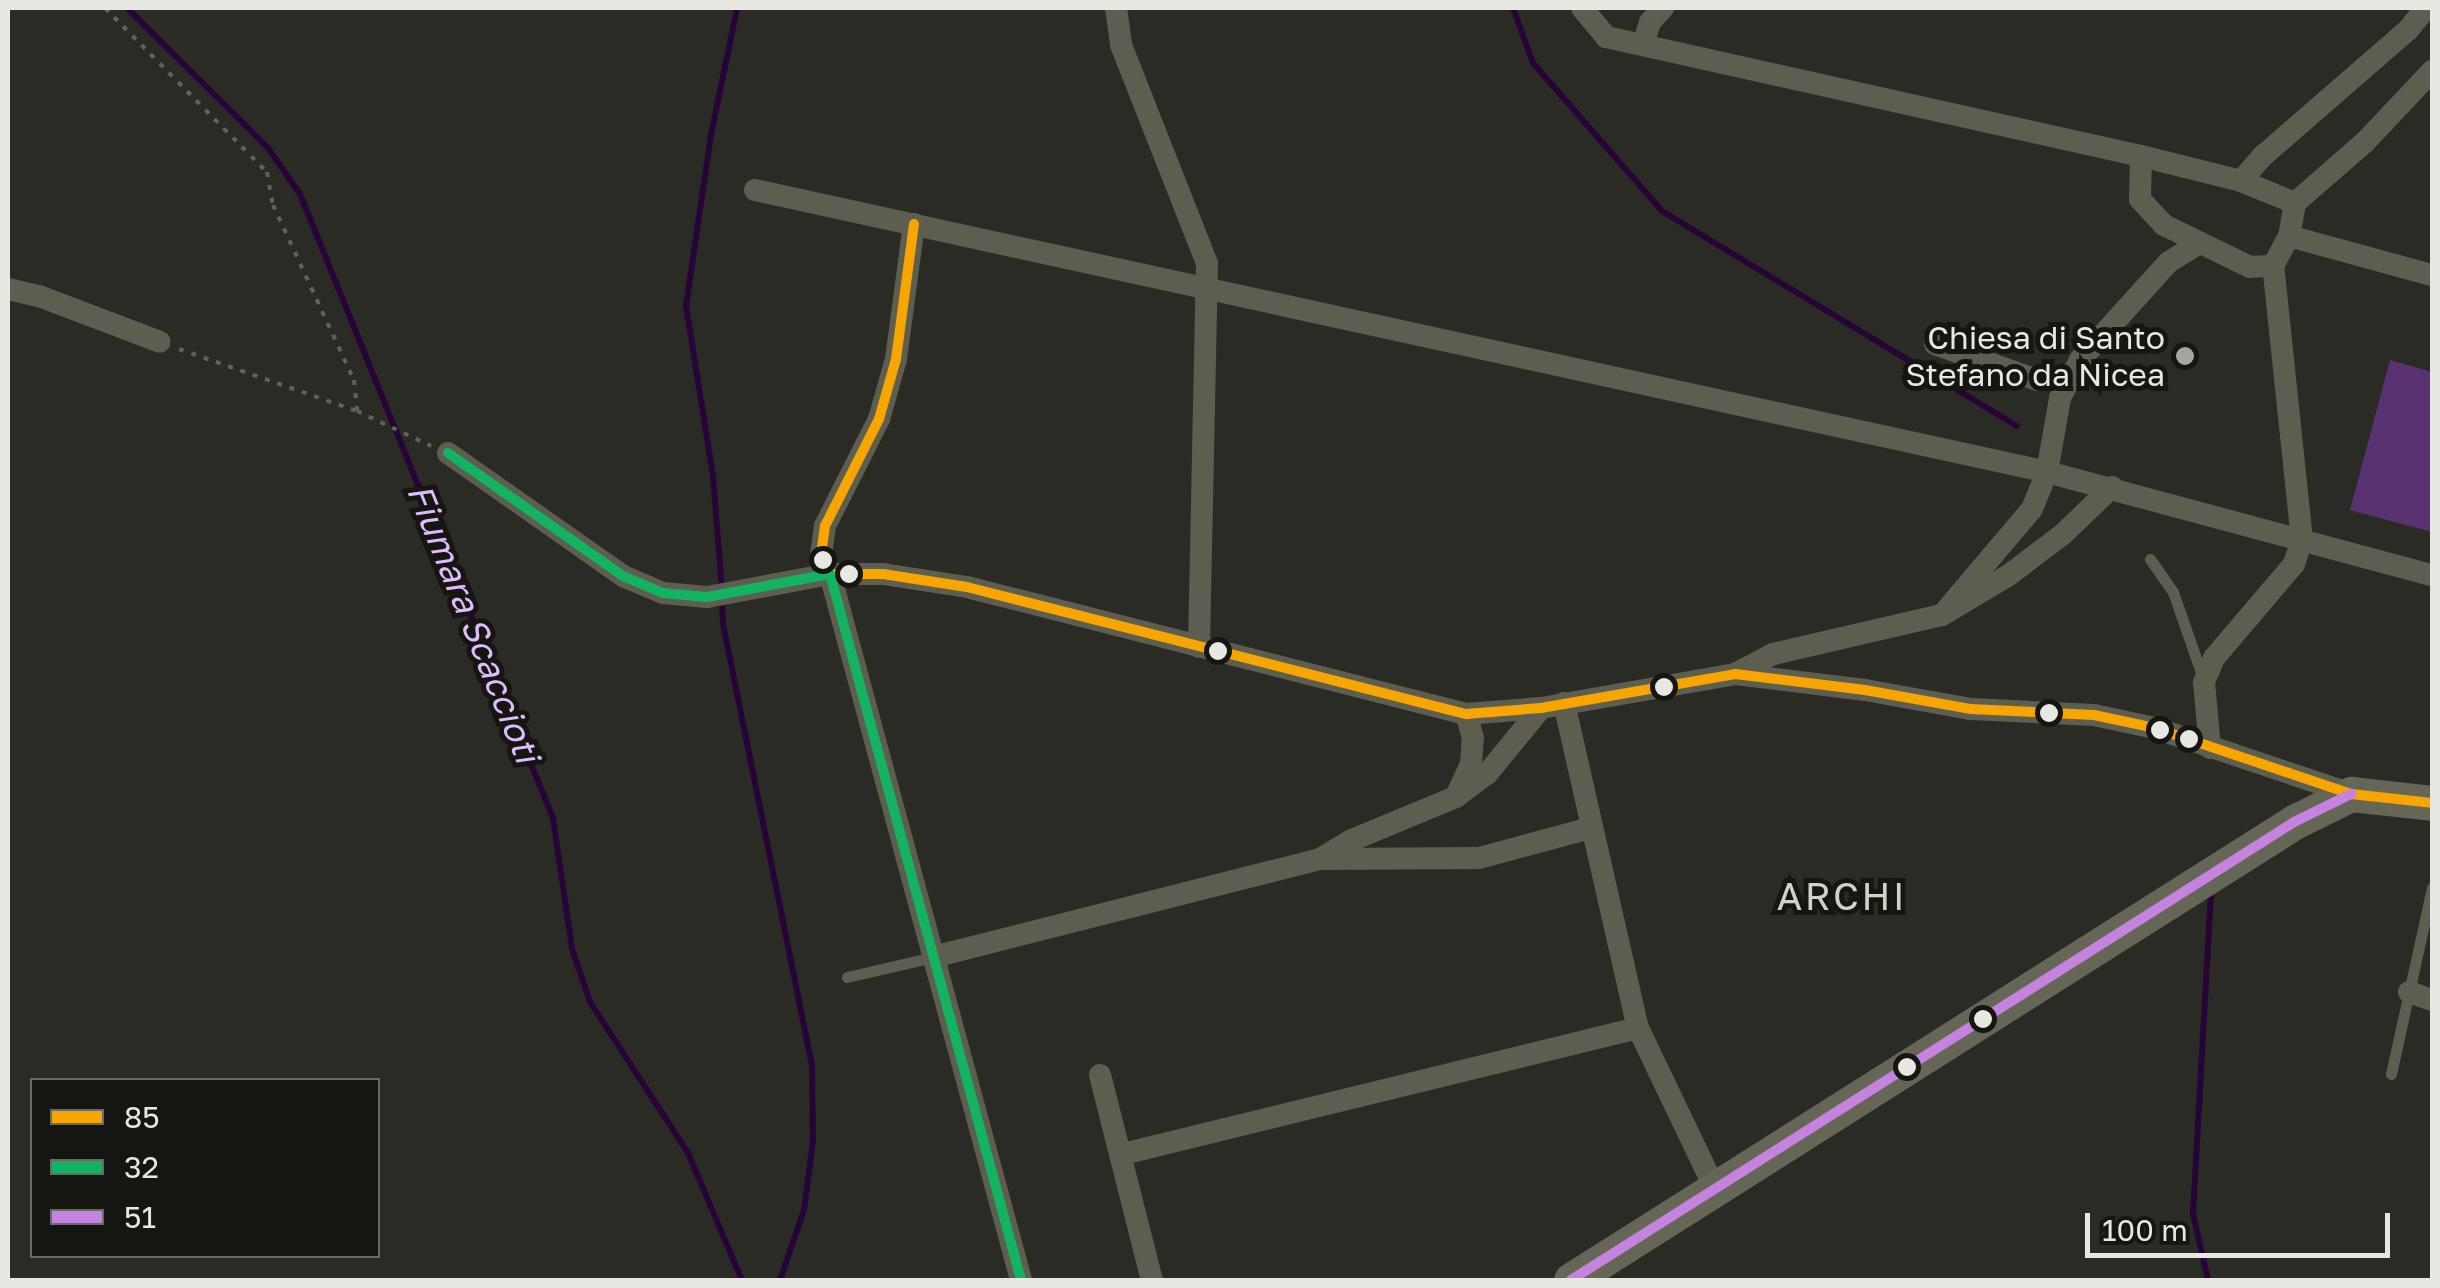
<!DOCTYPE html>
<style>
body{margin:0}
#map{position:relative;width:2440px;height:1288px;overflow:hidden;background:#2b2b26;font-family:"Golos Text",sans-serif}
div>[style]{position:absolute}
.green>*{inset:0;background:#593271}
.stream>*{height:6px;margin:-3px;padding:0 3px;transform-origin:3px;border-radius:3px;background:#260436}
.path>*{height:4px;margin-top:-2px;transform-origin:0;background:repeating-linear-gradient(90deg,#616159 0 5px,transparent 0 13px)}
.service>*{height:11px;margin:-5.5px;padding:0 5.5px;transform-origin:5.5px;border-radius:5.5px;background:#5d5d50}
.minor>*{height:22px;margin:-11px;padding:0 11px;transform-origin:11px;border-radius:11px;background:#5d5d50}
.primary>*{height:35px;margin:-17.5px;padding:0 17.5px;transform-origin:17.5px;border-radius:17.5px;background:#666656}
.bus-1>*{height:10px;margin:-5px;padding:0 5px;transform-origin:5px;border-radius:5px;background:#f7a600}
.bus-2>*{height:10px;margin:-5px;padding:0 5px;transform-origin:5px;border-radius:5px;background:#13b361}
.bus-3>*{height:10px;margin:-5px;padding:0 5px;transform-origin:5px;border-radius:5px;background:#c483df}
.dots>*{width:28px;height:28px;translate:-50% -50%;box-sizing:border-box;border:5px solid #151511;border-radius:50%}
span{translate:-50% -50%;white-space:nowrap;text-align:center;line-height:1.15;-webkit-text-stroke:10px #151511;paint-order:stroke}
.poi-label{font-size:32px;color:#e8e8e2}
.right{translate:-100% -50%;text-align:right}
.water-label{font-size:35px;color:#debbfa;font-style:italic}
.quarter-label{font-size:38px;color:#d1d1c6;letter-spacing:2.5px}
.frame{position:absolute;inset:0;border:10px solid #e8e8e2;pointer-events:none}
.legend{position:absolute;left:30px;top:1078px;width:350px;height:180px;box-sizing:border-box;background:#151511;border:2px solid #696965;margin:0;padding:12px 18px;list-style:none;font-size:30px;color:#e8e8e2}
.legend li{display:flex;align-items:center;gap:20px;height:50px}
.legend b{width:50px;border:2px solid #696965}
.scale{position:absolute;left:2085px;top:1213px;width:305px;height:45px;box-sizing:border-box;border:5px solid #e8e8e2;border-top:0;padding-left:12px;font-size:30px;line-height:35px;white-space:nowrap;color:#e8e8e2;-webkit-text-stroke:8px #151511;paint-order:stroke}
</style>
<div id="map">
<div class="green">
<div style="clip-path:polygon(2390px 360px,2432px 372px,2432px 532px,2350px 510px)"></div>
</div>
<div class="stream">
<div style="left:127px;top:8px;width:199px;rotate:44.8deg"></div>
<div style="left:268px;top:148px;width:56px;rotate:55.2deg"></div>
<div style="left:300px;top:194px;width:673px;rotate:67.93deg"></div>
<div style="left:553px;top:818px;width:132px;rotate:81.7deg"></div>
<div style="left:572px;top:949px;width:56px;rotate:71.2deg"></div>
<div style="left:590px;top:1002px;width:180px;rotate:57deg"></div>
<div style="left:688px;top:1153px;width:138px;rotate:67deg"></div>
<div style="left:1513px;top:8px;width:59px;rotate:70deg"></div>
<div style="left:1533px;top:63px;width:196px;rotate:48.9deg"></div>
<div style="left:1662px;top:211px;width:415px;rotate:31.2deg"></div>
<div style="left:722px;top:589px;width:113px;rotate:-94.6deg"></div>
<div style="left:713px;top:476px;width:172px;rotate:-99deg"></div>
<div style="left:686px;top:306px;width:173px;rotate:-81.7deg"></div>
<div style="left:711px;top:135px;width:130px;rotate:-78.4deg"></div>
<div style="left:722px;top:602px;width:22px;rotate:87deg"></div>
<div style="left:723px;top:624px;width:449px;rotate:78.6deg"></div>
<div style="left:812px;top:1064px;width:77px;rotate:89.3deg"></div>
<div style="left:813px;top:1141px;width:70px;rotate:97.4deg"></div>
<div style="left:804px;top:1210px;width:74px;rotate:108.9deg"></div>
<div style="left:2208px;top:1280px;width:68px;rotate:-102.8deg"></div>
<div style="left:2193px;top:1214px;width:324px;rotate:-86.8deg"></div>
</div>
<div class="path">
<div style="left:105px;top:8px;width:231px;rotate:45.4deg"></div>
<div style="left:267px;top:172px;width:34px;rotate:80deg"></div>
<div style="left:273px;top:205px;width:193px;rotate:65.2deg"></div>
<div style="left:354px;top:380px;width:31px;rotate:84deg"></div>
<div style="left:179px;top:349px;width:188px;rotate:19.2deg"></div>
<div style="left:357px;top:411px;width:82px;rotate:25.3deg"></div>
</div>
<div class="service">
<div style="left:2150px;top:559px;width:40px;rotate:55.1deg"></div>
<div style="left:2173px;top:592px;width:91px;rotate:70.8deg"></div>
<div style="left:847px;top:977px;width:88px;rotate:-13.1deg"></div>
<div style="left:2391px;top:1074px;width:191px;rotate:-77.6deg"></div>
</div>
<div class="minor">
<div style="left:1116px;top:8px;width:37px;rotate:82deg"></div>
<div style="left:1121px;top:45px;width:234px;rotate:68.5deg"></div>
<div style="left:1207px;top:263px;width:384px;rotate:91.2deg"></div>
<div style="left:1582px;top:8px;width:38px;rotate:50deg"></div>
<div style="left:1606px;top:37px;width:548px;rotate:12.54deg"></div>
<div style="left:1643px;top:44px;width:23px;rotate:-72deg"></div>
<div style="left:1650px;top:22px;width:19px;rotate:-47deg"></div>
<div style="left:2141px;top:156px;width:103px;rotate:14deg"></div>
<div style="left:2241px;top:181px;width:58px;rotate:22.2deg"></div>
<div style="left:2295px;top:203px;width:34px;rotate:100deg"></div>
<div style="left:2289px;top:236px;width:34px;rotate:118deg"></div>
<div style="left:2273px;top:266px;width:23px;rotate:178deg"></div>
<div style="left:2250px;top:267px;width:96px;rotate:-154deg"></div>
<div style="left:2164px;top:225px;width:35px;rotate:-133deg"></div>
<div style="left:2140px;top:199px;width:43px;rotate:-88.7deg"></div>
<div style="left:2241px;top:181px;width:35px;rotate:-49deg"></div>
<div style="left:2264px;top:155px;width:191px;rotate:-41deg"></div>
<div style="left:2408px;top:30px;width:28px;rotate:-51deg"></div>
<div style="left:755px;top:190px;width:1322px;rotate:12.31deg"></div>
<div style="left:2047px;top:472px;width:399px;rotate:15deg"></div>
<div style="left:2295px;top:203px;width:93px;rotate:-41.1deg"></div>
<div style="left:2365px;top:142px;width:98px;rotate:-46.7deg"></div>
<div style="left:914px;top:224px;width:136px;rotate:97.6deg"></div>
<div style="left:896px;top:359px;width:62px;rotate:105.8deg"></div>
<div style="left:879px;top:419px;width:120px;rotate:116.8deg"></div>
<div style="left:825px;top:526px;width:29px;rotate:98deg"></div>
<div style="left:821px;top:555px;width:21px;rotate:65deg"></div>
<div style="left:830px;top:574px;width:53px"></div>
<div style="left:883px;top:574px;width:85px;rotate:8.8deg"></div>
<div style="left:967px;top:587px;width:515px;rotate:14.28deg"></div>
<div style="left:1466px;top:714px;width:75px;rotate:-4.6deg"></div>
<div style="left:1541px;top:708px;width:197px;rotate:-9.9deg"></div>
<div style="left:1735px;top:674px;width:131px;rotate:7deg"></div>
<div style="left:1865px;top:690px;width:108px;rotate:10.2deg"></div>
<div style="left:1971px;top:709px;width:123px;rotate:2.8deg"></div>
<div style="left:2094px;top:715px;width:62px;rotate:12deg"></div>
<div style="left:2155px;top:728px;width:207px;rotate:18.6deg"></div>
<div style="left:2289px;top:236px;width:148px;rotate:15.3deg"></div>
<div style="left:8px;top:289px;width:32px;rotate:13deg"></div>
<div style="left:39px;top:296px;width:129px;rotate:20.8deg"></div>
<div style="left:1935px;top:344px;width:108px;rotate:19.4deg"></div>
<div style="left:2037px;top:380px;width:32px"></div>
<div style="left:448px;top:453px;width:214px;rotate:35.1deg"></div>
<div style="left:623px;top:576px;width:43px;rotate:23deg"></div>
<div style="left:663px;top:593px;width:44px;rotate:5.2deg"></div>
<div style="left:707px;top:597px;width:125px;rotate:-10.6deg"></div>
<div style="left:830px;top:574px;width:731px;rotate:74.86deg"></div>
<div style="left:1942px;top:615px;width:139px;rotate:-49.7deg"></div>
<div style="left:2032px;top:509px;width:40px;rotate:-68deg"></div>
<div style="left:2047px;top:472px;width:75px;rotate:-80deg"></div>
<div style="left:2060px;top:398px;width:43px;rotate:-62.2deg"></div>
<div style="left:2080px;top:360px;width:132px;rotate:-47.8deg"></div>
<div style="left:2169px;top:262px;width:36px;rotate:-32deg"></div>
<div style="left:1735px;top:674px;width:43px;rotate:-27.8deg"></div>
<div style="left:1773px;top:654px;width:173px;rotate:-13deg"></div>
<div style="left:1942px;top:615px;width:78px;rotate:-30.8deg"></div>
<div style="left:2009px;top:575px;width:68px;rotate:-37.2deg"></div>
<div style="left:2063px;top:534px;width:68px;rotate:-43.8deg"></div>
<div style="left:1564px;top:703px;width:333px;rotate:77.2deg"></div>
<div style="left:1638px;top:1028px;width:178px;rotate:64.4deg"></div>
<div style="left:2210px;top:748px;width:66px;rotate:-95.2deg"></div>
<div style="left:2204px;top:682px;width:26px;rotate:-67deg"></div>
<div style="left:2214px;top:658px;width:123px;rotate:-49.6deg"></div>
<div style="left:2294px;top:564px;width:25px;rotate:-72deg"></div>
<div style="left:2302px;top:540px;width:276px;rotate:-96deg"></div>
<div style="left:1457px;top:794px;width:33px;rotate:-65deg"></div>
<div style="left:1471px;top:764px;width:26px;rotate:-86deg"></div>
<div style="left:1473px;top:738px;width:25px;rotate:-106deg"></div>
<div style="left:1323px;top:859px;width:156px;rotate:-0.4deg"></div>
<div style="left:1479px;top:858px;width:115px;rotate:-15.1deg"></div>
<div style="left:933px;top:957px;width:399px;rotate:-14.2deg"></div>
<div style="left:1320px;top:859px;width:37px;rotate:-31deg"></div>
<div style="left:1352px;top:840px;width:113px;rotate:-22.5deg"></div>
<div style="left:1456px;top:797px;width:39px;rotate:-37deg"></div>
<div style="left:1487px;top:774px;width:85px;rotate:-50.7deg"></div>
<div style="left:2409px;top:992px;width:24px;rotate:19deg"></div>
<div style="left:1100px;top:1075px;width:211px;rotate:75.8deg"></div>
<div style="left:1123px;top:1154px;width:530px;rotate:-13.75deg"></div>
</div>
<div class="primary">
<div style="left:1571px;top:1280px;width:856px;rotate:-32.35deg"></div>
<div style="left:2294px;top:822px;width:64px;rotate:-26.2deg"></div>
<div style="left:2351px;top:794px;width:81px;rotate:6.3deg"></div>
</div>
<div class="bus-1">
<div style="left:914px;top:224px;width:136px;rotate:97.6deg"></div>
<div style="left:896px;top:359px;width:62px;rotate:105.8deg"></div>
<div style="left:879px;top:419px;width:120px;rotate:116.8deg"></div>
<div style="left:825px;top:526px;width:29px;rotate:98deg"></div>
<div style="left:821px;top:555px;width:21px;rotate:65deg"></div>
<div style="left:830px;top:574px;width:53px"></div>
<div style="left:883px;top:574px;width:85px;rotate:8.8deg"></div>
<div style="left:967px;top:587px;width:515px;rotate:14.28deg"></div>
<div style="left:1466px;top:714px;width:75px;rotate:-4.6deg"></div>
<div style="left:1541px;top:708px;width:197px;rotate:-9.9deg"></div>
<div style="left:1735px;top:674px;width:131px;rotate:7deg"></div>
<div style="left:1865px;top:690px;width:108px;rotate:10.2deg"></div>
<div style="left:1971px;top:709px;width:123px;rotate:2.8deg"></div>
<div style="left:2094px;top:715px;width:62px;rotate:12deg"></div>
<div style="left:2155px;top:728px;width:207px;rotate:18.6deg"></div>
<div style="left:2351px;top:794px;width:81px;rotate:6.3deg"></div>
</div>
<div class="bus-2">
<div style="left:448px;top:453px;width:214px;rotate:35.1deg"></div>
<div style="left:623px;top:576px;width:43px;rotate:23deg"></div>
<div style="left:663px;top:593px;width:44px;rotate:5.2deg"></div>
<div style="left:707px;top:597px;width:125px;rotate:-10.6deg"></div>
<div style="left:830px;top:574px;width:731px;rotate:74.86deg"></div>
</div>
<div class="bus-3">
<div style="left:1571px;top:1280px;width:856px;rotate:-32.35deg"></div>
<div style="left:2294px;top:822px;width:64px;rotate:-26.2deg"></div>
</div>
<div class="dots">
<div style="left:2185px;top:356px;background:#a6a6a0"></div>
<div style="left:823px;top:560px;background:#e8e8e2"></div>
<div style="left:849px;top:574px;background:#e8e8e2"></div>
<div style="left:1218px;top:651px;background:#e8e8e2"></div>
<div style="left:1664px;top:687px;background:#e8e8e2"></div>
<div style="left:2049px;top:713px;background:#e8e8e2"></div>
<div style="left:2160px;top:730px;background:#e8e8e2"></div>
<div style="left:2189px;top:739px;background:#e8e8e2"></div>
<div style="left:1983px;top:1019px;background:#e8e8e2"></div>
<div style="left:1907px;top:1067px;background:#e8e8e2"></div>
</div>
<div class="poi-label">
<span class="right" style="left:2165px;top:356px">Chiesa di Santo<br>Stefano da Nicea</span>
</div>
<div class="water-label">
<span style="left:474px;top:623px;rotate:68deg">Fiumara Scaccioti</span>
</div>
<div class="quarter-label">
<span style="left:1842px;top:896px">ARCHI</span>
</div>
<div class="frame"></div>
<ul class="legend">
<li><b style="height:12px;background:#f7a600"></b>85</li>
<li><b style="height:12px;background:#13b361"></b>32</li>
<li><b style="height:12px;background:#c483df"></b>51</li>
</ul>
<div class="scale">100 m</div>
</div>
